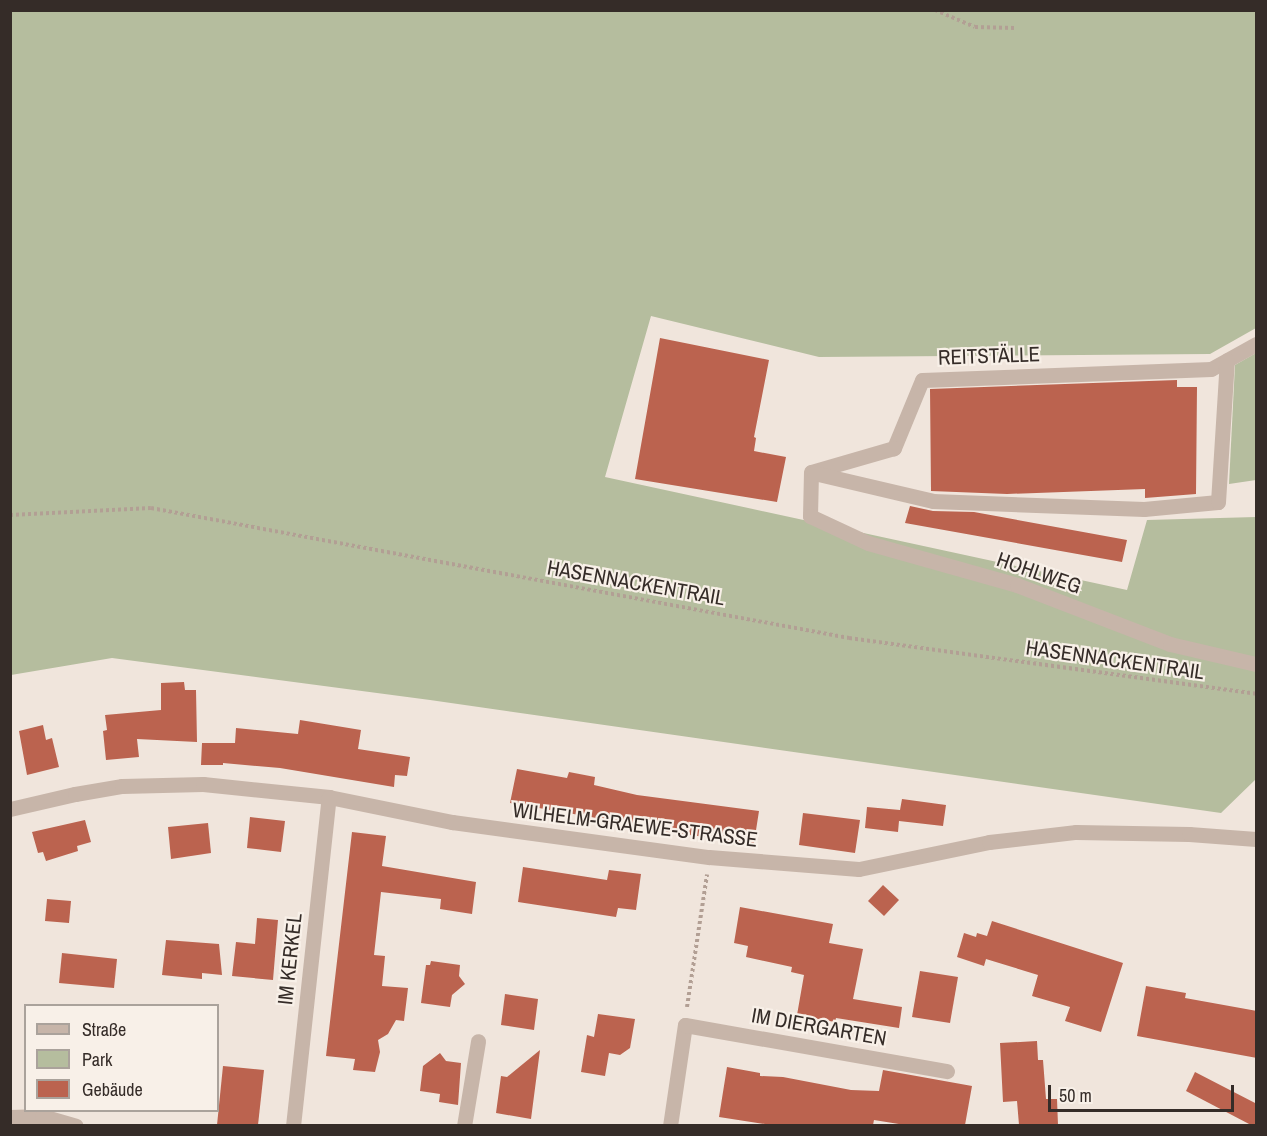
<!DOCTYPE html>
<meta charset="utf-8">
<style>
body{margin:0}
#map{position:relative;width:1267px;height:1136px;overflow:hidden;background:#f0e5dc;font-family:"Archivo Narrow",sans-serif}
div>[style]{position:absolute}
.green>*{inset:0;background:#b5bd9e}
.building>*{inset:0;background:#bb634f}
.path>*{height:4px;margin-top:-2px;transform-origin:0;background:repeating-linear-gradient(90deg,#b29f94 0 3px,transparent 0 6px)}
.minor>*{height:15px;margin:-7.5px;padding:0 7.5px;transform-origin:7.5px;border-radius:7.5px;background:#c7b5a9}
span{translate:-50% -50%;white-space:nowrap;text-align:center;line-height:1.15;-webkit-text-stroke:4.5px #f8f0e8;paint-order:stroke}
.street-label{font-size:21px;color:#352c28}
.frame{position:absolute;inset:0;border:12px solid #352c28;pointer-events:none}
.legend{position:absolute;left:24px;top:1004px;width:195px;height:108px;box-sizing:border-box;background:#f8f0e8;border:2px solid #aaa29b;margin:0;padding:8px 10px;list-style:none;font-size:18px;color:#352c28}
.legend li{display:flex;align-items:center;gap:12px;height:30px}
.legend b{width:30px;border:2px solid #aaa29b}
.scale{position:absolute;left:1048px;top:1085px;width:186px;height:27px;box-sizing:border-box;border:3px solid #352c28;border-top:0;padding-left:8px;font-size:18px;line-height:21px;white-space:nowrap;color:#352c28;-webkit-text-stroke:4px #f8f0e8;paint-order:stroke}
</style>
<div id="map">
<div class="green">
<div style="clip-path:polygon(11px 11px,1256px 11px,1256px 328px,1210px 354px,819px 357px,651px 316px,605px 477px,1127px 590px,1147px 520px,1256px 517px,1256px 779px,1221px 813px,430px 700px,112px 658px,11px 675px)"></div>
<div style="clip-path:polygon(1256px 353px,1256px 480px,1229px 484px,1235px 365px)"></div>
</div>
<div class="building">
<div style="clip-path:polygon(660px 338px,769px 360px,754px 437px,756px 438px,754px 451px,786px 457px,777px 502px,635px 479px)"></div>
<div style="clip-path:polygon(1177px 380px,1177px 387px,1197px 387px,1196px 494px,1145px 498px,1145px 489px,1007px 494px,931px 491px,930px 389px)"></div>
<div style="clip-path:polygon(910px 506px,933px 511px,974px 512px,1127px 540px,1122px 562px,905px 523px)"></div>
<div style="clip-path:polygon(184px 682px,185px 690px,196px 690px,197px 742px,137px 739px,139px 757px,106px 760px,103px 731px,107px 730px,105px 715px,161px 710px,161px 683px)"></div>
<div style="clip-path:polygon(300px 720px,361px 730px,358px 749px,410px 757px,407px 776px,395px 775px,394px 787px,280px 768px,223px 763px,223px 765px,201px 765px,202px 743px,235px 743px,236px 728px,298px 734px)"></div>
<div style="clip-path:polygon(43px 725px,46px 740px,52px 738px,59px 767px,27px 775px,19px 731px)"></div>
<div style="clip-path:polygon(517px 769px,567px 778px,569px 772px,595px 777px,594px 785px,637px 795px,759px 811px,754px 843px,665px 832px,666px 830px,510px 803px)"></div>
<div style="clip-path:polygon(902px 799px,946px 805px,943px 826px,899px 821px,898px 832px,865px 828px,867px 807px,900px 810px)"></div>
<div style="clip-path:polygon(803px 813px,860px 820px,855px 853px,799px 845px)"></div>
<div style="clip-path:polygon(250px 817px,285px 821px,281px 852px,247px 848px)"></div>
<div style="clip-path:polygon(85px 820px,91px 842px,77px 846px,78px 851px,46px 861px,43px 852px,38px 853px,32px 832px)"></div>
<div style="clip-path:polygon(208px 823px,211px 853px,171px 859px,168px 827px)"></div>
<div style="clip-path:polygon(352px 832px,386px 836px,382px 866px,476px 882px,472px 914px,440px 909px,441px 899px,381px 892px,374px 955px,385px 956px,382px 986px,408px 988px,404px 1021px,396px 1020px,388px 1034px,378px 1040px,380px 1052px,375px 1072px,353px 1070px,355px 1059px,326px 1056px)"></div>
<div style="clip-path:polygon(523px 867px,607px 880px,609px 870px,641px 874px,636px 910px,618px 908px,616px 917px,518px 902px)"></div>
<div style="clip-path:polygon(883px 885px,899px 900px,884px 916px,868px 901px)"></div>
<div style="clip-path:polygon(47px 899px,71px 901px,69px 923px,45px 921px)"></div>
<div style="clip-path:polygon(740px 907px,833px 924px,829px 943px,863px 949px,853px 999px,902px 1007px,899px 1028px,836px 1018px,835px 1022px,797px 1015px,804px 975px,791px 972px,792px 967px,746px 957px,748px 946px,734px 943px)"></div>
<div style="clip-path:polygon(257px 918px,278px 920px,273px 980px,232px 976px,236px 942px,255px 944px)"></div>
<div style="clip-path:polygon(992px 921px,1123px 963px,1101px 1032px,1065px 1021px,1070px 1007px,1032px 996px,1038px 975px,986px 959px,984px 966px,957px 957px,964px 933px,976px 937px,977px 933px,987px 936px)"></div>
<div style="clip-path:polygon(166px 940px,219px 944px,222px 975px,202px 973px,202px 979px,162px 975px)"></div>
<div style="clip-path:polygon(62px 953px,117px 959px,114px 988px,59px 983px)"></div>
<div style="clip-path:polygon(431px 961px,460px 965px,459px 976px,465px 984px,452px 995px,450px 1007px,421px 1003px,426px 965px,430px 965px)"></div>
<div style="clip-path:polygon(920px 971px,958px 977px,950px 1023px,912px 1017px)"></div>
<div style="clip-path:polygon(1146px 986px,1186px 993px,1185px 998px,1257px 1011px,1257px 1058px,1137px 1036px)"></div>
<div style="clip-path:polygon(505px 994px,538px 999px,534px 1030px,501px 1025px)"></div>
<div style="clip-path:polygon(598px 1014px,635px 1019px,630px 1048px,620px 1055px,609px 1053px,605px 1076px,581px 1072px,587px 1035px,594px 1037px)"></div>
<div style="clip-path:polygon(1037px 1041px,1038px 1060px,1043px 1060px,1046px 1099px,1057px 1099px,1058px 1125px,1019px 1125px,1017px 1101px,1003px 1102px,1000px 1043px)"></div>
<div style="clip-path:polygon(540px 1050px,531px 1119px,496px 1113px,501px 1076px,507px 1077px)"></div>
<div style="clip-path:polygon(440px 1053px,446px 1061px,461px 1063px,458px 1105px,439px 1102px,440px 1094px,420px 1091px,423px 1066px)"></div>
<div style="clip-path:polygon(223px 1066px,264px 1070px,258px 1125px,217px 1125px)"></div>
<div style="clip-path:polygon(727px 1067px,760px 1073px,760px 1076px,783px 1077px,851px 1090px,879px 1091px,883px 1070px,972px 1086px,965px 1125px,905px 1125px,874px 1120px,873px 1125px,771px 1125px,719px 1117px)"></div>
<div style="clip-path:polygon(1195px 1072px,1257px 1104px,1257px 1125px,1251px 1125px,1186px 1091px)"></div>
</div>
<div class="path">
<div style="left:935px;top:10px;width:43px;rotate:23deg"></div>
<div style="left:975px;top:27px;width:40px;rotate:1.4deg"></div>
<div style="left:10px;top:515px;width:141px;rotate:-2.8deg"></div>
<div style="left:151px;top:508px;width:710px;rotate:10.55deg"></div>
<div style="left:849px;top:638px;width:411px;rotate:7.8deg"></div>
<div style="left:687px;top:1007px;width:134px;rotate:-81.4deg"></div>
</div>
<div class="minor">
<div style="left:1256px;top:344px;width:51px;rotate:150.9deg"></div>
<div style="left:1211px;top:369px;width:289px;rotate:177.8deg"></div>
<div style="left:922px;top:380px;width:74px;rotate:112.4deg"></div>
<div style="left:894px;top:448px;width:86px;rotate:163.9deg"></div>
<div style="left:811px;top:472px;width:44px;rotate:91.3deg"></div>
<div style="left:810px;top:516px;width:64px;rotate:25deg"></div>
<div style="left:868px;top:543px;width:155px;rotate:15.7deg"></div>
<div style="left:1017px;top:585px;width:164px;rotate:21.1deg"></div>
<div style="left:1170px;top:644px;width:88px;rotate:13.1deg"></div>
<div style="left:814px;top:473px;width:122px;rotate:13.2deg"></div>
<div style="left:933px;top:501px;width:211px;rotate:2.2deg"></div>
<div style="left:1144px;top:509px;width:74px;rotate:-5.4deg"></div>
<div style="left:1218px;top:502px;width:142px;rotate:-86.4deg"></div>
<div style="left:10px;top:809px;width:67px;rotate:-13deg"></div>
<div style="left:75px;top:794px;width:48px;rotate:-9.7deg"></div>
<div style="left:122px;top:786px;width:81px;rotate:-1.4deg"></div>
<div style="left:203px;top:784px;width:127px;rotate:5.9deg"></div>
<div style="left:329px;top:797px;width:126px;rotate:11.5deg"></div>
<div style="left:452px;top:822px;width:259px;rotate:7.8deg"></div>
<div style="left:709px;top:857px;width:150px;rotate:4.6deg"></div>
<div style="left:859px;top:869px;width:133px;rotate:-11.7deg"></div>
<div style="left:989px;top:842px;width:88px;rotate:-6.6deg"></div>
<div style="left:1076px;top:832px;width:113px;rotate:1deg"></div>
<div style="left:1189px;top:834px;width:67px;rotate:4.3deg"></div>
<div style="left:10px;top:1117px;width:32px;rotate:-2deg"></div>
<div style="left:42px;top:1116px;width:35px;rotate:16deg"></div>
<div style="left:293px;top:1126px;width:331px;rotate:-83.8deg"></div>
<div style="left:464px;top:1126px;width:86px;rotate:-80.6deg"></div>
<div style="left:670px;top:1126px;width:102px;rotate:-81.6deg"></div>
<div style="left:685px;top:1025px;width:266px;rotate:10deg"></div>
</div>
<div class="street-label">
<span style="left:989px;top:356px;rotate:-2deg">REITSTÄLLE</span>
<span style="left:1039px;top:573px;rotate:19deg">HOHLWEG</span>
<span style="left:636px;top:583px;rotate:10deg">HASENNACKENTRAIL</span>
<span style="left:1115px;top:660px;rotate:8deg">HASENNACKENTRAIL</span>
<span style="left:635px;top:825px;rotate:7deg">WILHELM-GRAEWE-STRASSE</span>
<span style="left:290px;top:959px;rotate:-84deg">IM KERKEL</span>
<span style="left:819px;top:1027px;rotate:10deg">IM DIERGARTEN</span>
</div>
<div class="frame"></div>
<ul class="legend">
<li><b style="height:8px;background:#c7b5a9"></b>Straße</li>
<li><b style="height:16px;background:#b5bd9e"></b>Park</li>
<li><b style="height:16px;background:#bb634f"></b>Gebäude</li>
</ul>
<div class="scale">50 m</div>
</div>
